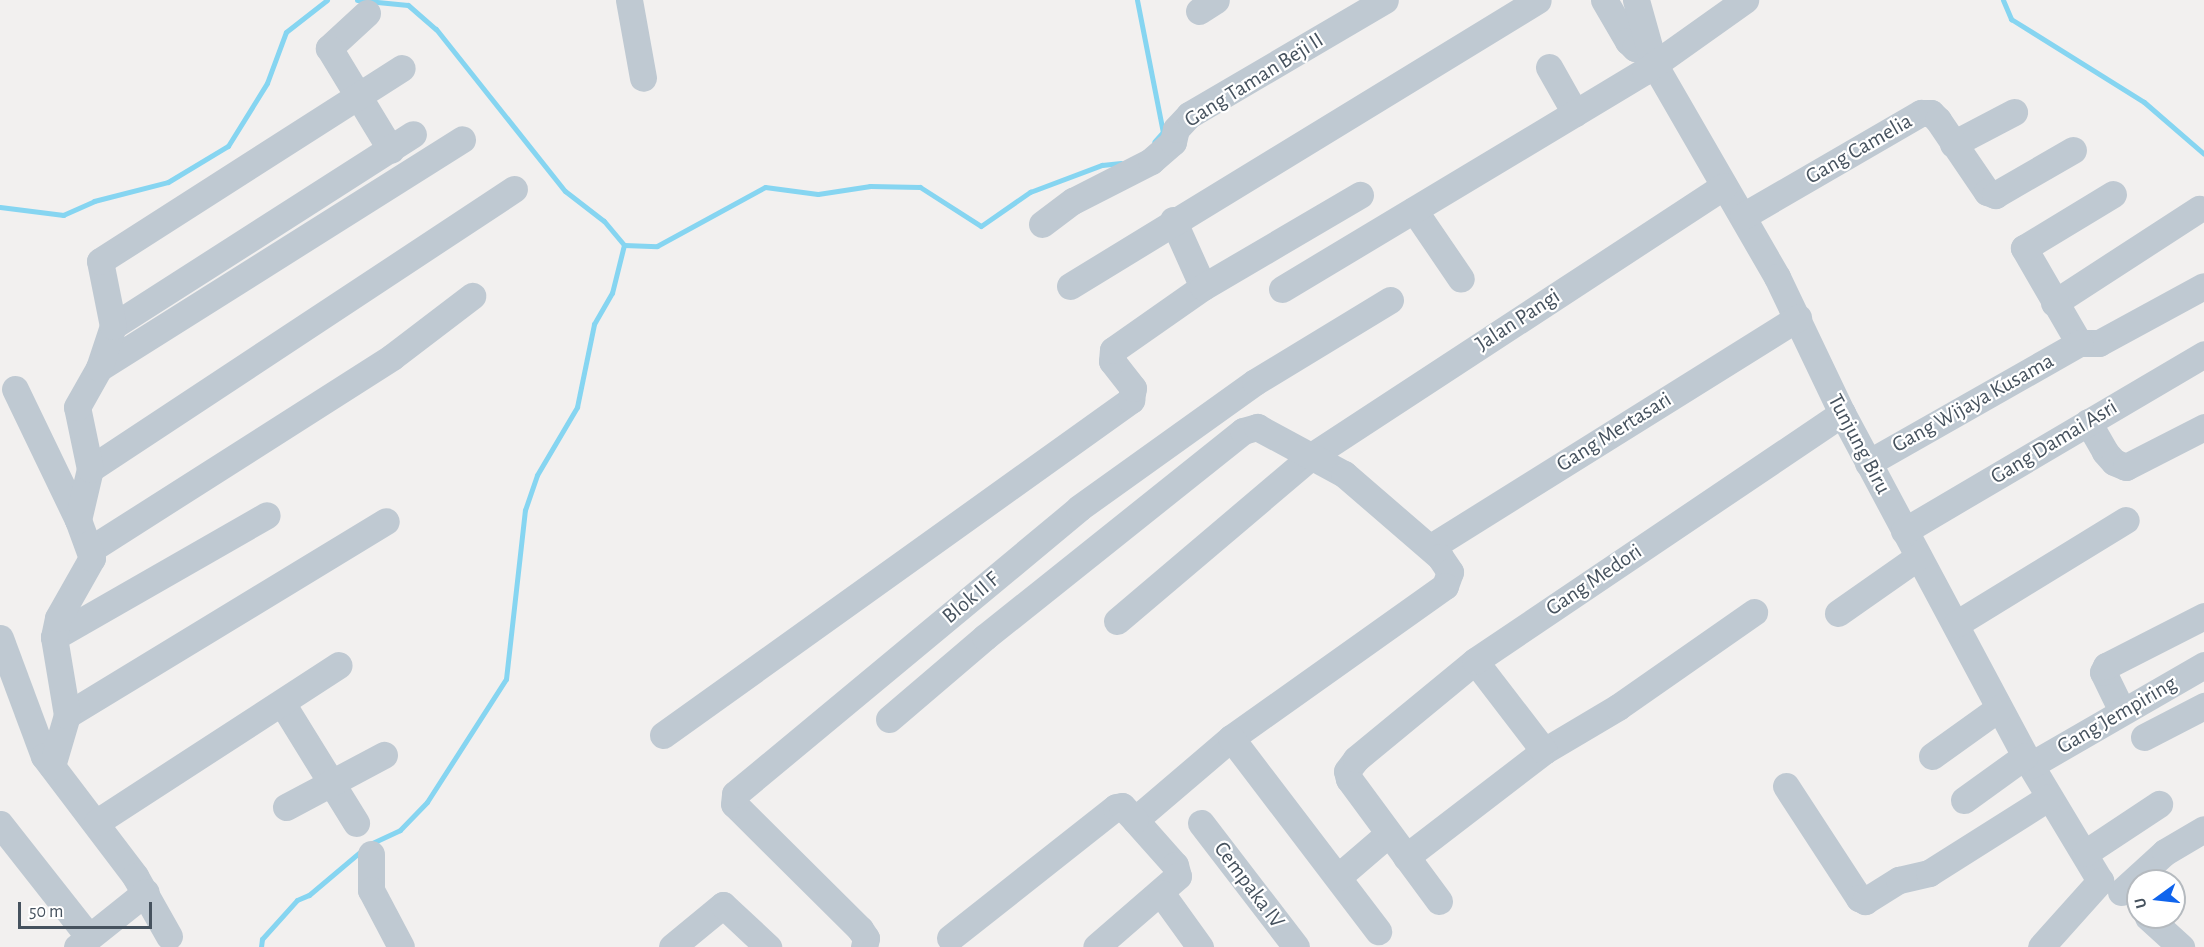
<!DOCTYPE html>
<style>
body{margin:0}
#map{position:relative;width:2204px;height:947px;overflow:hidden;background:#f2f0ef;font-family:"Alegreya Sans",sans-serif}
div>[style]{position:absolute}
.stream>*{height:5px;margin:-2.5px;padding:0 2.5px;transform-origin:2.5px;border-radius:2.5px;background:#86d5f1}
.minor>*{height:27px;margin:-13.5px;padding:0 13.5px;transform-origin:13.5px;border-radius:13.5px;background:#bfc9d2}
span{translate:-50% -50%;white-space:nowrap;text-align:center;line-height:1.15;-webkit-text-stroke:4.5px #fff;paint-order:stroke}
.street-label{font-size:22px;color:#46525e}
.north{position:absolute;left:2126px;top:869px;width:60px;height:60px;box-sizing:border-box;background:#fff;border:2px solid #b5babf;border-radius:50%;rotate:255deg;font-size:16px;font-weight:700;line-height:24px;text-align:center;color:#46525e}
.north::after{content:'';display:block;margin:auto;width:21px;height:27px;background:#0f64ed;clip-path:polygon(50% 0,100% 100%,50% 72%,0 100%)}
.scale{position:absolute;left:18px;top:902px;width:134px;height:27px;box-sizing:border-box;border:3px solid #46525e;border-top:0;padding-left:8px;font-size:18px;line-height:21px;white-space:nowrap;color:#46525e;-webkit-text-stroke:4px #fff;paint-order:stroke}
</style>
<div id="map">
<div class="stream">
<div style="left:357px;top:0;width:51px;rotate:5.6deg"></div>
<div style="left:408px;top:5px;width:37px;rotate:41deg"></div>
<div style="left:436px;top:29px;width:207px;rotate:51.5deg"></div>
<div style="left:565px;top:191px;width:49px;rotate:37.6deg"></div>
<div style="left:604px;top:221px;width:31px;rotate:50deg"></div>
<div style="left:624px;top:245px;width:33px;rotate:2deg"></div>
<div style="left:657px;top:246px;width:123px;rotate:-28.6deg"></div>
<div style="left:765px;top:187px;width:53px;rotate:7.5deg"></div>
<div style="left:818px;top:194px;width:53px;rotate:-8.7deg"></div>
<div style="left:870px;top:186px;width:50px;rotate:1.1deg"></div>
<div style="left:920px;top:187px;width:72px;rotate:32.6deg"></div>
<div style="left:981px;top:226px;width:60px;rotate:-34.8deg"></div>
<div style="left:1030px;top:192px;width:77px;rotate:-20.6deg"></div>
<div style="left:1102px;top:165px;width:19px;rotate:-6deg"></div>
<div style="left:1137px;top:0;width:135px;rotate:78.9deg"></div>
<div style="left:1163px;top:132px;width:13px;rotate:132deg"></div>
<div style="left:2003px;top:0;width:21px;rotate:67deg"></div>
<div style="left:2011px;top:19px;width:157px;rotate:32deg"></div>
<div style="left:2144px;top:102px;width:79px;rotate:40.9deg"></div>
<div style="left:0;top:207px;width:64px;rotate:7.2deg"></div>
<div style="left:63px;top:215px;width:34px;rotate:-24deg"></div>
<div style="left:94px;top:201px;width:76px;rotate:-14.4deg"></div>
<div style="left:168px;top:182px;width:70px;rotate:-31deg"></div>
<div style="left:228px;top:146px;width:74px;rotate:-58.2deg"></div>
<div style="left:267px;top:83px;width:54px;rotate:-69.6deg"></div>
<div style="left:286px;top:32px;width:52px;rotate:-38deg"></div>
<div style="left:368px;top:845px;width:35px;rotate:-25deg"></div>
<div style="left:400px;top:830px;width:39px;rotate:-46deg"></div>
<div style="left:427px;top:802px;width:146px;rotate:-57.3deg"></div>
<div style="left:506px;top:679px;width:170px;rotate:-83.6deg"></div>
<div style="left:525px;top:510px;width:37px;rotate:-71deg"></div>
<div style="left:537px;top:475px;width:79px;rotate:-59.5deg"></div>
<div style="left:577px;top:407px;width:85px;rotate:-78.4deg"></div>
<div style="left:594px;top:324px;width:36px;rotate:-60deg"></div>
<div style="left:612px;top:293px;width:49px;rotate:-76deg"></div>
<div style="left:261px;top:947px;width:8px;rotate:-83deg"></div>
<div style="left:262px;top:939px;width:52px;rotate:-48.1deg"></div>
<div style="left:297px;top:900px;width:13px;rotate:-23deg"></div>
<div style="left:309px;top:895px;width:68px;rotate:-40.2deg"></div>
</div>
<div class="minor">
<div style="left:629px;top:0;width:79px;rotate:79.8deg"></div>
<div style="left:1604px;top:0;width:48px;rotate:59.7deg"></div>
<div style="left:1628px;top:41px;width:10px;rotate:45deg"></div>
<div style="left:1635px;top:48px;width:14px;rotate:4deg"></div>
<div style="left:1636px;top:0;width:66px;rotate:74.3deg"></div>
<div style="left:1654px;top:64px;width:246px;rotate:60deg"></div>
<div style="left:1777px;top:277px;width:151px;rotate:64.5deg"></div>
<div style="left:1842px;top:413px;width:389px;rotate:61.9deg"></div>
<div style="left:2025px;top:756px;width:146px;rotate:59deg"></div>
<div style="left:1199px;top:11px;width:20px;rotate:-33deg"></div>
<div style="left:367px;top:13px;width:52px;rotate:137.4deg"></div>
<div style="left:329px;top:48px;width:119px;rotate:58.7deg"></div>
<div style="left:1549px;top:67px;width:53px;rotate:60.5deg"></div>
<div style="left:1953px;top:144px;width:69px;rotate:-27.7deg"></div>
<div style="left:1414px;top:210px;width:83px;rotate:55.7deg"></div>
<div style="left:1743px;top:216px;width:206px;rotate:-30.1deg"></div>
<div style="left:1921px;top:113px;width:10px"></div>
<div style="left:1931px;top:113px;width:10px;rotate:45deg"></div>
<div style="left:1938px;top:120px;width:87px;rotate:55.8deg"></div>
<div style="left:1987px;top:192px;width:9px;rotate:21deg"></div>
<div style="left:1995px;top:195px;width:90px;rotate:-30deg"></div>
<div style="left:1173px;top:220px;width:73px;rotate:65.9deg"></div>
<div style="left:1042px;top:224px;width:39px;rotate:-37deg"></div>
<div style="left:1073px;top:201px;width:88px;rotate:-27.1deg"></div>
<div style="left:1151px;top:161px;width:29px;rotate:-41deg"></div>
<div style="left:1173px;top:142px;width:13px;rotate:-77deg"></div>
<div style="left:1176px;top:129px;width:19px;rotate:-47deg"></div>
<div style="left:1189px;top:115px;width:227px;rotate:-30.4deg"></div>
<div style="left:1070px;top:286px;width:548px;rotate:-31.43deg"></div>
<div style="left:1282px;top:289px;width:423px;rotate:-31deg"></div>
<div style="left:1645px;top:71px;width:123px;rotate:-35.4deg"></div>
<div style="left:2054px;top:303px;width:173px;rotate:-33deg"></div>
<div style="left:113px;top:326px;width:356px;rotate:-32.6deg"></div>
<div style="left:2079px;top:343px;width:110px;rotate:-120.1deg"></div>
<div style="left:2024px;top:248px;width:104px;rotate:-31.2deg"></div>
<div style="left:2079px;top:343px;width:20px"></div>
<div style="left:2099px;top:343px;width:119px;rotate:-28.5deg"></div>
<div style="left:99px;top:368px;width:429px;rotate:-32.2deg"></div>
<div style="left:15px;top:389px;width:145px;rotate:64.3deg"></div>
<div style="left:2088px;top:422px;width:34px;rotate:60deg"></div>
<div style="left:2105px;top:452px;width:13px;rotate:48deg"></div>
<div style="left:2114px;top:462px;width:13px;rotate:23deg"></div>
<div style="left:2126px;top:467px;width:88px;rotate:-27.1deg"></div>
<div style="left:1868px;top:463px;width:243px;rotate:-29.6deg"></div>
<div style="left:90px;top:469px;width:508px;rotate:-33.44deg"></div>
<div style="left:1904px;top:531px;width:348px;rotate:-30.5deg"></div>
<div style="left:1431px;top:547px;width:433px;rotate:-32deg"></div>
<div style="left:91px;top:549px;width:357px;rotate:-32.5deg"></div>
<div style="left:392px;top:357px;width:101px;rotate:-37.3deg"></div>
<div style="left:1838px;top:613px;width:98px;rotate:-35deg"></div>
<div style="left:1117px;top:621px;width:257px;rotate:-40.3deg"></div>
<div style="left:1313px;top:455px;width:491px;rotate:-33.2deg"></div>
<div style="left:1956px;top:624px;width:199px;rotate:-31.5deg"></div>
<div style="left:54px;top:637px;width:245px;rotate:-29.8deg"></div>
<div style="left:0;top:638px;width:126px;rotate:69.6deg"></div>
<div style="left:44px;top:756px;width:151px;rotate:52.8deg"></div>
<div style="left:135px;top:876px;width:69px;rotate:60.5deg"></div>
<div style="left:282px;top:703px;width:141px;rotate:58.3deg"></div>
<div style="left:2122px;top:711px;width:43px;rotate:-116deg"></div>
<div style="left:2103px;top:672px;width:7px;rotate:-63deg"></div>
<div style="left:2106px;top:666px;width:110px;rotate:-27deg"></div>
<div style="left:67px;top:715px;width:373px;rotate:-31.3deg"></div>
<div style="left:889px;top:719px;width:126px;rotate:-40.5deg"></div>
<div style="left:985px;top:637px;width:330px;rotate:-38.6deg"></div>
<div style="left:1243px;top:431px;width:15px;rotate:-16deg"></div>
<div style="left:1257px;top:427px;width:99px;rotate:28.4deg"></div>
<div style="left:1344px;top:474px;width:127px;rotate:40.8deg"></div>
<div style="left:1440px;top:557px;width:18px;rotate:56deg"></div>
<div style="left:1450px;top:572px;width:15px;rotate:110deg"></div>
<div style="left:1445px;top:586px;width:262px;rotate:144.6deg"></div>
<div style="left:1231px;top:738px;width:126px;rotate:139.5deg"></div>
<div style="left:1135px;top:820px;width:60px;rotate:48.4deg"></div>
<div style="left:1175px;top:865px;width:11px;rotate:75deg"></div>
<div style="left:1178px;top:876px;width:108px;rotate:139.1deg"></div>
<div style="left:663px;top:735px;width:576px;rotate:-35.6deg"></div>
<div style="left:1131px;top:400px;width:12px;rotate:-81deg"></div>
<div style="left:1133px;top:388px;width:34px;rotate:-128deg"></div>
<div style="left:1112px;top:361px;width:11px;rotate:-85deg"></div>
<div style="left:1113px;top:350px;width:110px;rotate:-35deg"></div>
<div style="left:1203px;top:287px;width:182px;rotate:-30.4deg"></div>
<div style="left:2144px;top:737px;width:68px;rotate:-27.3deg"></div>
<div style="left:1231px;top:738px;width:243px;rotate:52.7deg"></div>
<div style="left:1544px;top:751px;width:86px;rotate:-30.7deg"></div>
<div style="left:1618px;top:707px;width:166px;rotate:-34.9deg"></div>
<div style="left:1932px;top:756px;width:82px;rotate:-35.6deg"></div>
<div style="left:2031px;top:765px;width:200px;rotate:-30deg"></div>
<div style="left:52px;top:766px;width:53px;rotate:-73.6deg"></div>
<div style="left:67px;top:715px;width:79px;rotate:-99.5deg"></div>
<div style="left:54px;top:637px;width:19px;rotate:-78deg"></div>
<div style="left:58px;top:618px;width:69px;rotate:-60.5deg"></div>
<div style="left:92px;top:558px;width:40px;rotate:-110.2deg"></div>
<div style="left:78px;top:520px;width:52px;rotate:-76.8deg"></div>
<div style="left:90px;top:469px;width:63px;rotate:-101.8deg"></div>
<div style="left:77px;top:407px;width:45px;rotate:-60.6deg"></div>
<div style="left:99px;top:368px;width:44px;rotate:-71.6deg"></div>
<div style="left:113px;top:326px;width:66px;rotate:-101.3deg"></div>
<div style="left:100px;top:261px;width:358px;rotate:-32.6deg"></div>
<div style="left:1786px;top:786px;width:134px;rotate:56.9deg"></div>
<div style="left:1859px;top:898px;width:7px;rotate:27deg"></div>
<div style="left:1865px;top:901px;width:40px;rotate:-32deg"></div>
<div style="left:1899px;top:880px;width:31px;rotate:-13deg"></div>
<div style="left:1929px;top:873px;width:142px;rotate:-32.3deg"></div>
<div style="left:1964px;top:800px;width:75px;rotate:-35.8deg"></div>
<div style="left:286px;top:807px;width:111px;rotate:-28deg"></div>
<div style="left:97px;top:822px;width:288px;rotate:-33deg"></div>
<div style="left:1201px;top:823px;width:156px;rotate:52.5deg"></div>
<div style="left:0;top:824px;width:144px;rotate:51.8deg"></div>
<div style="left:2085px;top:853px;width:89px;rotate:-33.5deg"></div>
<div style="left:371px;top:854px;width:36px;rotate:90deg"></div>
<div style="left:371px;top:890px;width:64px;rotate:62.2deg"></div>
<div style="left:1406px;top:857px;width:174px;rotate:-37.5deg"></div>
<div style="left:1544px;top:751px;width:113px;rotate:-127.5deg"></div>
<div style="left:1338px;top:877px;width:66px;rotate:-40.7deg"></div>
<div style="left:2121px;top:892px;width:59px;rotate:-42.3deg"></div>
<div style="left:2165px;top:852px;width:45px;rotate:-30.5deg"></div>
<div style="left:1161px;top:893px;width:67px;rotate:54.2deg"></div>
<div style="left:1439px;top:901px;width:152px;rotate:-126.4deg"></div>
<div style="left:1349px;top:779px;width:8px;rotate:-104deg"></div>
<div style="left:1347px;top:771px;width:15px;rotate:-53deg"></div>
<div style="left:1356px;top:759px;width:154px;rotate:-39.5deg"></div>
<div style="left:1475px;top:661px;width:443px;rotate:-34deg"></div>
<div style="left:2148px;top:917px;width:45px;rotate:42.3deg"></div>
<div style="left:950px;top:938px;width:211px;rotate:-38.3deg"></div>
<div style="left:1116px;top:807px;width:6px;rotate:-9deg"></div>
<div style="left:1122px;top:806px;width:19px;rotate:47deg"></div>
<div style="left:77px;top:947px;width:88px;rotate:-38.6deg"></div>
<div style="left:672px;top:947px;width:66px;rotate:-39.5deg"></div>
<div style="left:723px;top:905px;width:62px;rotate:43deg"></div>
<div style="left:864px;top:947px;width:9px;rotate:-77deg"></div>
<div style="left:866px;top:938px;width:11px;rotate:-124deg"></div>
<div style="left:860px;top:929px;width:177px;rotate:-135.2deg"></div>
<div style="left:734px;top:804px;width:10px;rotate:-84deg"></div>
<div style="left:735px;top:794px;width:447px;rotate:-39.7deg"></div>
<div style="left:1079px;top:508px;width:216px;rotate:-35.6deg"></div>
<div style="left:1255px;top:382px;width:158px;rotate:-31.3deg"></div>
<div style="left:2041px;top:947px;width:89px;rotate:-48.2deg"></div>
</div>
<div class="street-label">
<span style="left:1254px;top:80px;rotate:-32deg">Gang Taman Beji II</span>
<span style="left:1859px;top:149px;rotate:-30deg">Gang Camelia</span>
<span style="left:1518px;top:320px;rotate:-33deg">Jalan Pangi</span>
<span style="left:1973px;top:403px;rotate:-29deg">Gang Wijaya Kusama</span>
<span style="left:1614px;top:432px;rotate:-32deg">Gang Mertasari</span>
<span style="left:2054px;top:442px;rotate:-31deg">Gang Damai Asri</span>
<span style="left:1859px;top:444px;rotate:62deg">Tunjung Biru</span>
<span style="left:1594px;top:580px;rotate:-34deg">Gang Medori</span>
<span style="left:971px;top:598px;rotate:-40deg">Blok II F</span>
<span style="left:2117px;top:715px;rotate:-30deg">Gang Jempiring</span>
<span style="left:1249px;top:885px;rotate:53deg">Cempaka IV</span>
</div>
<div class="north">U</div>
<div class="scale">50 m</div>
</div>
